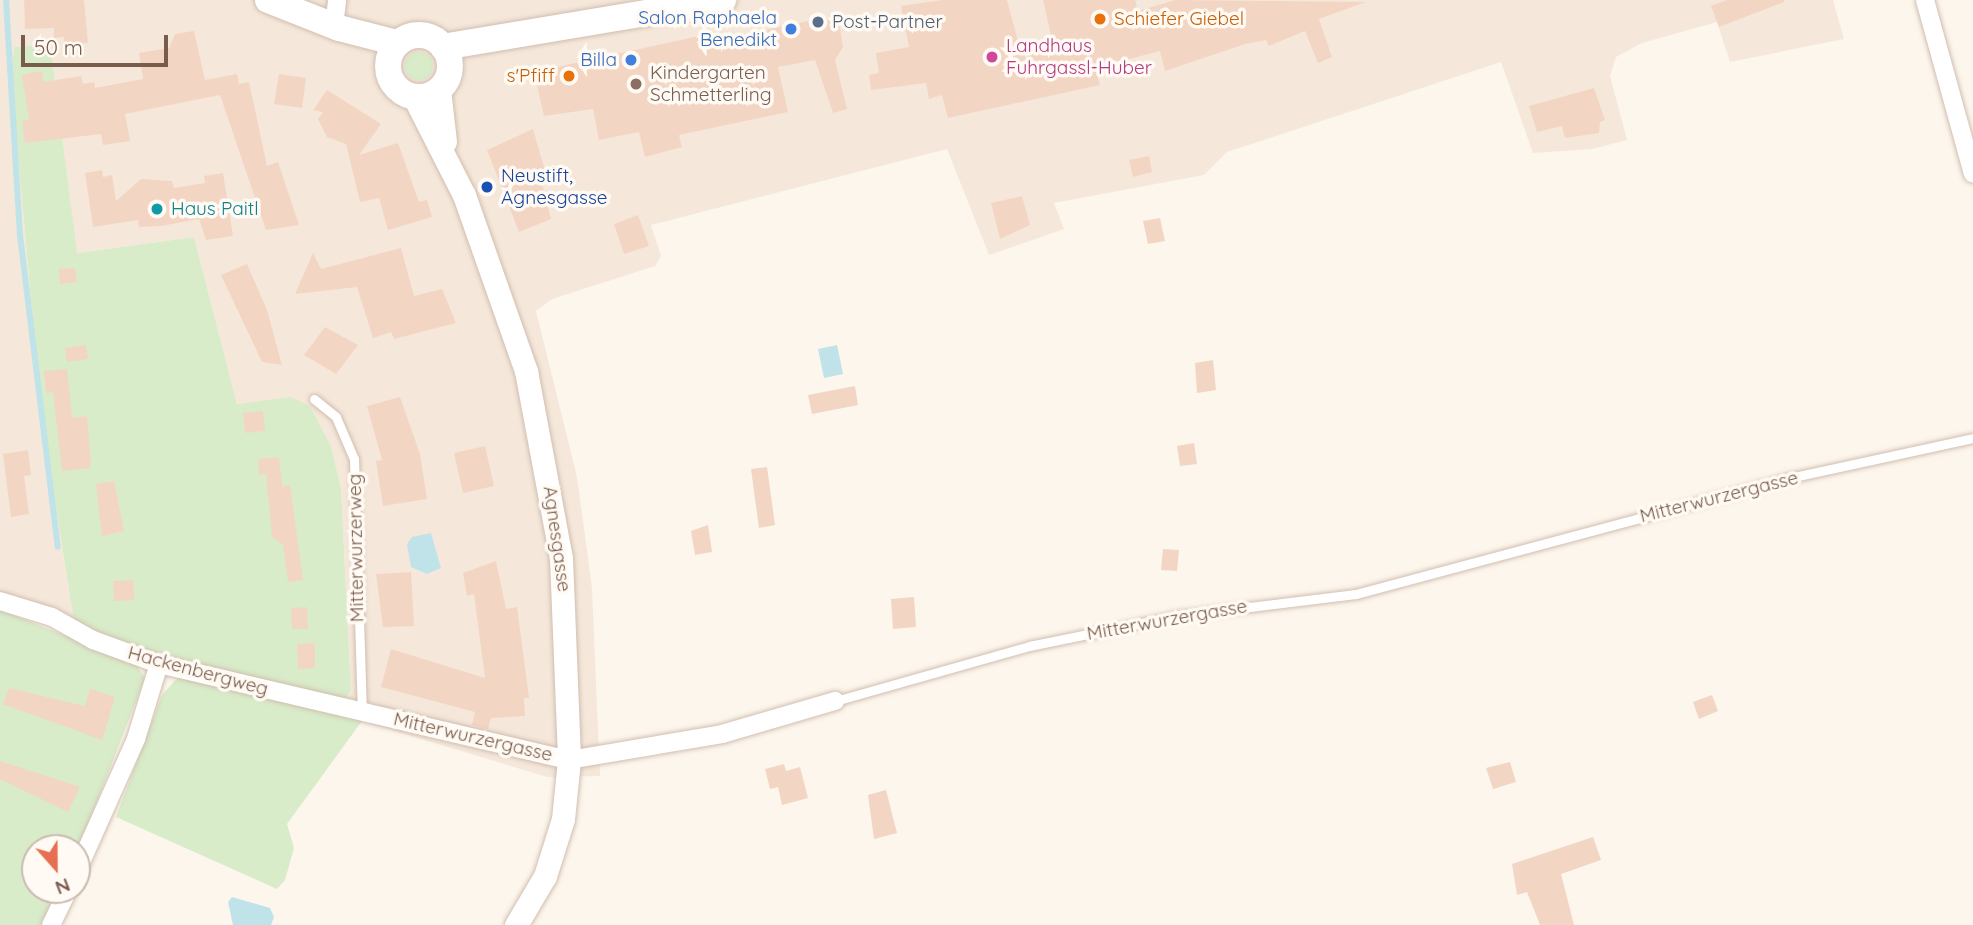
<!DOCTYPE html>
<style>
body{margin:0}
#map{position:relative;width:1973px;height:925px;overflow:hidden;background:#fdf6ec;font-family:Quicksand,sans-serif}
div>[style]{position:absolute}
.residential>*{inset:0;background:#f5e8da}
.green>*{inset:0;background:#d8ecc9}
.round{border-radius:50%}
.water>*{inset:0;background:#bfe3e8}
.stream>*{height:6px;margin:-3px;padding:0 3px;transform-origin:3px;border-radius:3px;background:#bfe3e8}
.building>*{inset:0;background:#f3d5c3}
.roads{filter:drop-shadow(0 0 2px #d1beb0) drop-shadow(0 0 2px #d1beb0)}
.service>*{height:9px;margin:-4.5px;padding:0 4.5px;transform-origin:4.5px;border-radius:4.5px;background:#fff}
.minor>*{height:18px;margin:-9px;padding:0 9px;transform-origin:9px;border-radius:9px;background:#fff}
.tertiary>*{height:23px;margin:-11.5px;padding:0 11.5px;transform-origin:11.5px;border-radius:11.5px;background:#fff}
.secondary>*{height:26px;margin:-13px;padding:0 13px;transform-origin:13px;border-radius:13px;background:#fff}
.secondary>.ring{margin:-13px;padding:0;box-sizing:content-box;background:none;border:26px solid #fff;border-radius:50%}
.dots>*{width:19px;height:19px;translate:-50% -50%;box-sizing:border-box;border:4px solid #fffaf3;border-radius:50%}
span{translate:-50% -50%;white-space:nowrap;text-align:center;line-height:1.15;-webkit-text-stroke:7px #fffaf3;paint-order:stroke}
.shop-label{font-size:19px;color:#366cbe}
.right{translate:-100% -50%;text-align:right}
.food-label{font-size:19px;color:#c56008}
.left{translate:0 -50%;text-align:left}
.service-label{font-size:19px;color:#4e5e75}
.hotel-label{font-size:19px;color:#b23c85}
.education-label{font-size:19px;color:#785e54}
.transit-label{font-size:19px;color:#164399}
.culture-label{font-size:19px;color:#0d838f}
.street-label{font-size:19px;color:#7a5c4d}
.north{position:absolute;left:21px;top:834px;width:70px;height:70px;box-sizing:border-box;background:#fffaf3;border:2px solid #cabbb1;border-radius:50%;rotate:159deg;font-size:19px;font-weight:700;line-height:28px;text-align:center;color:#7a5c4d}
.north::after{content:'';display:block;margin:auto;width:24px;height:32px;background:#e76f51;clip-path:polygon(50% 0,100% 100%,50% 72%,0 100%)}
.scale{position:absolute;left:21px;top:35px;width:147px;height:32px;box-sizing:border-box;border:4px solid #7a5c4d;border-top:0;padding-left:9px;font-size:21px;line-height:24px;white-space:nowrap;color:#7a5c4d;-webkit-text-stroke:5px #fffaf3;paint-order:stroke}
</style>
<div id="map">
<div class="residential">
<div style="clip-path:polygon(0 0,1833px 0,1844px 39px,1730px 62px,1717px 22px,1642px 43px,1616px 57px,1610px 76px,1627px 140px,1592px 149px,1533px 153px,1501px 62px,1227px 152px,1204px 175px,1054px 203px,1064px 229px,989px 255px,947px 149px,651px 225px,661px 256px,655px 266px,552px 299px,536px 311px,577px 477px,592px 588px,600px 776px,547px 777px,365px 722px,345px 700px,351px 690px,341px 488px,331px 446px,310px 406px,291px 398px,237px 404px,194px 237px,76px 253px,49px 44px,14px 47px,11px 78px,41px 412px,74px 622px,0 610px)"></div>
</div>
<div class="green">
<div style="clip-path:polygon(50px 44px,77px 253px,194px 237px,237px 404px,291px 397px,310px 406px,331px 446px,341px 488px,351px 690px,345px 700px,133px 647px,74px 622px,41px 412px,11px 78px,14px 47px)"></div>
<div class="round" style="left:405px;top:52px;width:28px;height:28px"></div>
<div style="clip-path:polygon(0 610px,135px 663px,145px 678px,77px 853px,77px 848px,35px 848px,35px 890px,59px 890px,42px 925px,0 925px)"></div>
<div style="clip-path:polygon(178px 677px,362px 721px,287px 824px,294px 848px,285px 880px,277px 889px,116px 817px,162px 695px)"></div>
</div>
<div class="water">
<div style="clip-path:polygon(837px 345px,843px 374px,824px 378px,818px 349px)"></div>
<div style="clip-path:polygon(431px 533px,441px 568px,427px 574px,411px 567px,407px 544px,412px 537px)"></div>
<div style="clip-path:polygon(232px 897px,270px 908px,274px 917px,271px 925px,233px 925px,228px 902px)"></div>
</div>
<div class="stream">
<div style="left:6px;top:0;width:235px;rotate:86.6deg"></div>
<div style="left:20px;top:235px;width:314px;rotate:83.1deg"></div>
</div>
<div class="building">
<div style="clip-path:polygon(24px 0,84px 0,88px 43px,64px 44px,64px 37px,54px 38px,54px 28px,25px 29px)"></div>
<div style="clip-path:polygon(942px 0,1007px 0,1021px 52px,1053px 44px,1043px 0,1135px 0,1138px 11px,1175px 0,1366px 2px,1319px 19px,1332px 57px,1318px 63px,1305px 31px,1269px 46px,1266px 40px,1245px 44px,1165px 71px,1160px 51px,1095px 68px,1100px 85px,948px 118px,942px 95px,929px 99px,926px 83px,871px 90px,869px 75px,879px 73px,876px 53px,909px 47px,901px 6px)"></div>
<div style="clip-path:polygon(1727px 0,1784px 0,1784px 2px,1719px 27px,1711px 6px)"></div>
<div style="clip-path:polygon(838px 15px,843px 47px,835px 60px,847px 109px,833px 113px,815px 60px,778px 67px,788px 112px,679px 135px,682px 147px,645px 157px,639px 132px,599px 140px,593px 109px,544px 116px,534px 72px,699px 36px,701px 43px)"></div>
<div style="clip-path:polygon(194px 31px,205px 80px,237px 74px,239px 84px,249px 82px,267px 166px,278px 162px,299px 225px,266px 230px,220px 95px,125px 114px,130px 141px,103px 145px,101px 134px,25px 143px,22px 121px,29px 120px,22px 75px,42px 71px,43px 82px,81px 76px,83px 84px,94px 82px,95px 88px,143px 79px,139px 53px,169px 48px,175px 34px)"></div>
<div style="clip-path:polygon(279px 74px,306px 78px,302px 108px,274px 104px)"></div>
<div style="clip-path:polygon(1594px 88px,1605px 120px,1600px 122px,1599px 133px,1565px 138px,1562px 126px,1537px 132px,1529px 106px)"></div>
<div style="clip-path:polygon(327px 90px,381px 124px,359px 155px,398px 143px,419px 202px,427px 200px,432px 217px,388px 230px,379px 198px,360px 202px,346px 144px,327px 137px,318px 119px,323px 112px,313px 110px)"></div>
<div style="clip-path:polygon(533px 129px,546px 174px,540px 176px,551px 219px,519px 232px,487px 150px)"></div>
<div style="clip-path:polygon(1149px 156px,1152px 172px,1133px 177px,1129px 160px)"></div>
<div style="clip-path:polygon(102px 170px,103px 177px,112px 175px,116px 201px,141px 179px,172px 181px,174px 188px,205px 183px,204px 176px,223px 173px,233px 236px,206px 240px,199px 219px,161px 226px,139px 227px,138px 220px,93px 227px,85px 173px)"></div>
<div style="clip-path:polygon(1022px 196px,1030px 225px,1000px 239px,991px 203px)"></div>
<div style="clip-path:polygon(638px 215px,649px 246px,624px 254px,614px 224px)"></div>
<div style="clip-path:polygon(1160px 218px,1165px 241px,1148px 244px,1143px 221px)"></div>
<div style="clip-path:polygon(401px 248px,414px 296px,442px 289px,456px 323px,394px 339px,391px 332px,373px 338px,357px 287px,295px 294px,313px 253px,321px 269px)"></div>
<div style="clip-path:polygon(247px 264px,267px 310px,282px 365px,262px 362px,221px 275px)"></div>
<div style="clip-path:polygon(75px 268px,77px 282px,60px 284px,59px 269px)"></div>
<div style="clip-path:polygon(325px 327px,358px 345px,336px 374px,304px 355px)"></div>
<div style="clip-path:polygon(86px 345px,88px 359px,67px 362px,65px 348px)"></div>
<div style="clip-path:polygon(1213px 360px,1216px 390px,1197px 393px,1195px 363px)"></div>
<div style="clip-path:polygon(67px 369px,72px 418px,87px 416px,91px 468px,62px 471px,53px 392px,46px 393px,44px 371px)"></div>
<div style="clip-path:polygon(855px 386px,858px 405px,812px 414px,808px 395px)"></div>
<div style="clip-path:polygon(400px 397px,420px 454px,427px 499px,383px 506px,376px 461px,382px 460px,367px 406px)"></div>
<div style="clip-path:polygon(263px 411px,265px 431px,245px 433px,243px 413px)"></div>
<div style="clip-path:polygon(1194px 443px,1197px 464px,1180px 466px,1177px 446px)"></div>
<div style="clip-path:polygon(485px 446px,494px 486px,463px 493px,454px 453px)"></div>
<div style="clip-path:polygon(28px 450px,31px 475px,24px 476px,29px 514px,11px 517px,3px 454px)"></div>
<div style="clip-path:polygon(279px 457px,282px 486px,290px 485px,303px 580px,288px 582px,283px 545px,272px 537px,266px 474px,259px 475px,258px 459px)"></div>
<div style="clip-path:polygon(767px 467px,775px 525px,759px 528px,751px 469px)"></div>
<div style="clip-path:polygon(114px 481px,124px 531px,102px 536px,96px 484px)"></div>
<div style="clip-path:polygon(708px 525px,712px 552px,695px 555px,691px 531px)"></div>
<div style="clip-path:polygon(1163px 549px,1179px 550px,1177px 571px,1161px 570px)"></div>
<div style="clip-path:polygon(496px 561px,506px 609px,517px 607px,529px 698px,524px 698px,525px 716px,491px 718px,488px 729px,472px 725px,475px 712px,381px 687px,391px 649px,485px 678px,474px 594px,467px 596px,463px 573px)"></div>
<div style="clip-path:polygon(411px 572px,414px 626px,383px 627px,376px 574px)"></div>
<div style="clip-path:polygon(133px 580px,134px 600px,114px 601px,113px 581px)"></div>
<div style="clip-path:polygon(914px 597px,916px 627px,893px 629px,891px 599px)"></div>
<div style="clip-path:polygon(307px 607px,308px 629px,292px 629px,291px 608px)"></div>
<div style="clip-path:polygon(315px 643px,315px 668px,298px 669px,297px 644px)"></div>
<div style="clip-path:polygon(9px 688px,85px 706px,90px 689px,115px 697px,102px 740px,3px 704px)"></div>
<div style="clip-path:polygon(1712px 695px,1718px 711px,1699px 719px,1693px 702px)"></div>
<div style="clip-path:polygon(0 761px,80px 787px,68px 812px,0 779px)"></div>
<div style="clip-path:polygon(1510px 762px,1516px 782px,1493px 789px,1486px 768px)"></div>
<div style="clip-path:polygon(784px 764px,786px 771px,800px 767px,808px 798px,782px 805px,778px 787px,770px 789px,765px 769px)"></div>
<div style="clip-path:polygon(886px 790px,897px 833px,874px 839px,868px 795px)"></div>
<div style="clip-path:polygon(1593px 837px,1601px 860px,1561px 874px,1574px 925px,1540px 925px,1527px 892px,1517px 895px,1512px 864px)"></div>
</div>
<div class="roads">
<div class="service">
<div style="left:314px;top:399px;width:28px;rotate:39deg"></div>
<div style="left:336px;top:417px;width:46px;rotate:66.8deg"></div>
<div style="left:354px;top:459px;width:253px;rotate:88.2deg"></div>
<div style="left:835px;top:701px;width:202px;rotate:-15.8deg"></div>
<div style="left:1029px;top:646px;width:150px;rotate:-11.5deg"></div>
<div style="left:1176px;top:616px;width:181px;rotate:-7deg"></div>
<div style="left:1356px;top:594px;width:453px;rotate:-15deg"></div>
<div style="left:1794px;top:477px;width:183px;rotate:-12.3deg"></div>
</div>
<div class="minor">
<div style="left:1925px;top:0;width:180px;rotate:74.6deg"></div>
<div style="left:334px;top:26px;width:26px;rotate:-83deg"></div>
<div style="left:0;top:601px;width:54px;rotate:17.1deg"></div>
<div style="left:52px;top:617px;width:47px;rotate:29.3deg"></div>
<div style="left:93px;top:640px;width:70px;rotate:20deg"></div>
<div style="left:159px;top:664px;width:421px;rotate:13.2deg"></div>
<div style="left:569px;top:760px;width:155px;rotate:-9.6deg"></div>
<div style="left:722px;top:734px;width:118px;rotate:-16.3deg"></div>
<div style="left:77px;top:871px;width:145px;rotate:-65.9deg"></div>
<div style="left:136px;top:739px;width:78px;rotate:-73deg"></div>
<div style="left:51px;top:925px;width:39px;rotate:-64deg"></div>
</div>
<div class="tertiary">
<div style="left:439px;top:89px;width:53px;rotate:83.5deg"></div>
<div style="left:414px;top:97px;width:110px;rotate:63deg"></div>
<div style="left:464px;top:195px;width:187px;rotate:70.6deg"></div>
<div style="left:526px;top:371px;width:190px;rotate:79.4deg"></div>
<div style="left:561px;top:558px;width:202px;rotate:87.7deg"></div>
<div style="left:569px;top:760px;width:59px;rotate:95.8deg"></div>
<div style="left:563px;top:819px;width:60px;rotate:107.5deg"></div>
<div style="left:545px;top:876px;width:57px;rotate:120.6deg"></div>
</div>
<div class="secondary">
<div style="left:268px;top:0;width:76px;rotate:21.5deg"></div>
<div style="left:339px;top:28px;width:60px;rotate:14.5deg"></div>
<div class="ring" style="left:388px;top:35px;width:36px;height:36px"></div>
<div style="left:443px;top:47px;width:284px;rotate:-9.5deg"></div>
</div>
</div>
<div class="dots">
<div style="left:1100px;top:19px;background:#e8710a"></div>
<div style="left:818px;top:22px;background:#5c6f8a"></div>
<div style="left:791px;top:29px;background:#3f7fe0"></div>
<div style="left:992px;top:57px;background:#d1479c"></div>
<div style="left:631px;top:60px;background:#3f7fe0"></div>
<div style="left:569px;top:76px;background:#e8710a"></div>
<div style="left:636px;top:84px;background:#8d6e63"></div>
<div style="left:487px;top:187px;background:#1a4fb4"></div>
<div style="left:157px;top:209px;background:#0f9aa8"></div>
</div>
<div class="shop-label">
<span class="right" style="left:777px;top:29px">Salon Raphaela<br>Benedikt</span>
<span class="right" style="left:617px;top:60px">Billa</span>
</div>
<div class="food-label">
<span class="left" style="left:1114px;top:19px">Schiefer Giebel</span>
<span class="right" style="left:555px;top:76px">s'Pfiff</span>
</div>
<div class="service-label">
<span class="left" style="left:832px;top:22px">Post-Partner</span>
</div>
<div class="hotel-label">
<span class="left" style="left:1006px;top:57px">Landhaus<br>Fuhrgassl-Huber</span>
</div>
<div class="education-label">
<span class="left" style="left:650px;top:84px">Kindergarten<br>Schmetterling</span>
</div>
<div class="transit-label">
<span class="left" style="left:501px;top:187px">Neustift,<br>Agnesgasse</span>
</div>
<div class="culture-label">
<span class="left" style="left:171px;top:209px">Haus Paitl</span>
</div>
<div class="street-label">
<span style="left:1719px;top:497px;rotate:-14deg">Mitterwurzergasse</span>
<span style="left:557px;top:539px;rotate:82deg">Agnesgasse</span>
<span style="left:356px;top:548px;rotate:-91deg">Mitterwurzerweg</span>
<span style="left:1167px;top:620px;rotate:-10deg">Mitterwurzergasse</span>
<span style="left:198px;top:671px;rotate:15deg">Hackenbergweg</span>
<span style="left:473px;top:737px;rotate:13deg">Mitterwurzergasse</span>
</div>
<div class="north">N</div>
<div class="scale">50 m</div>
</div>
